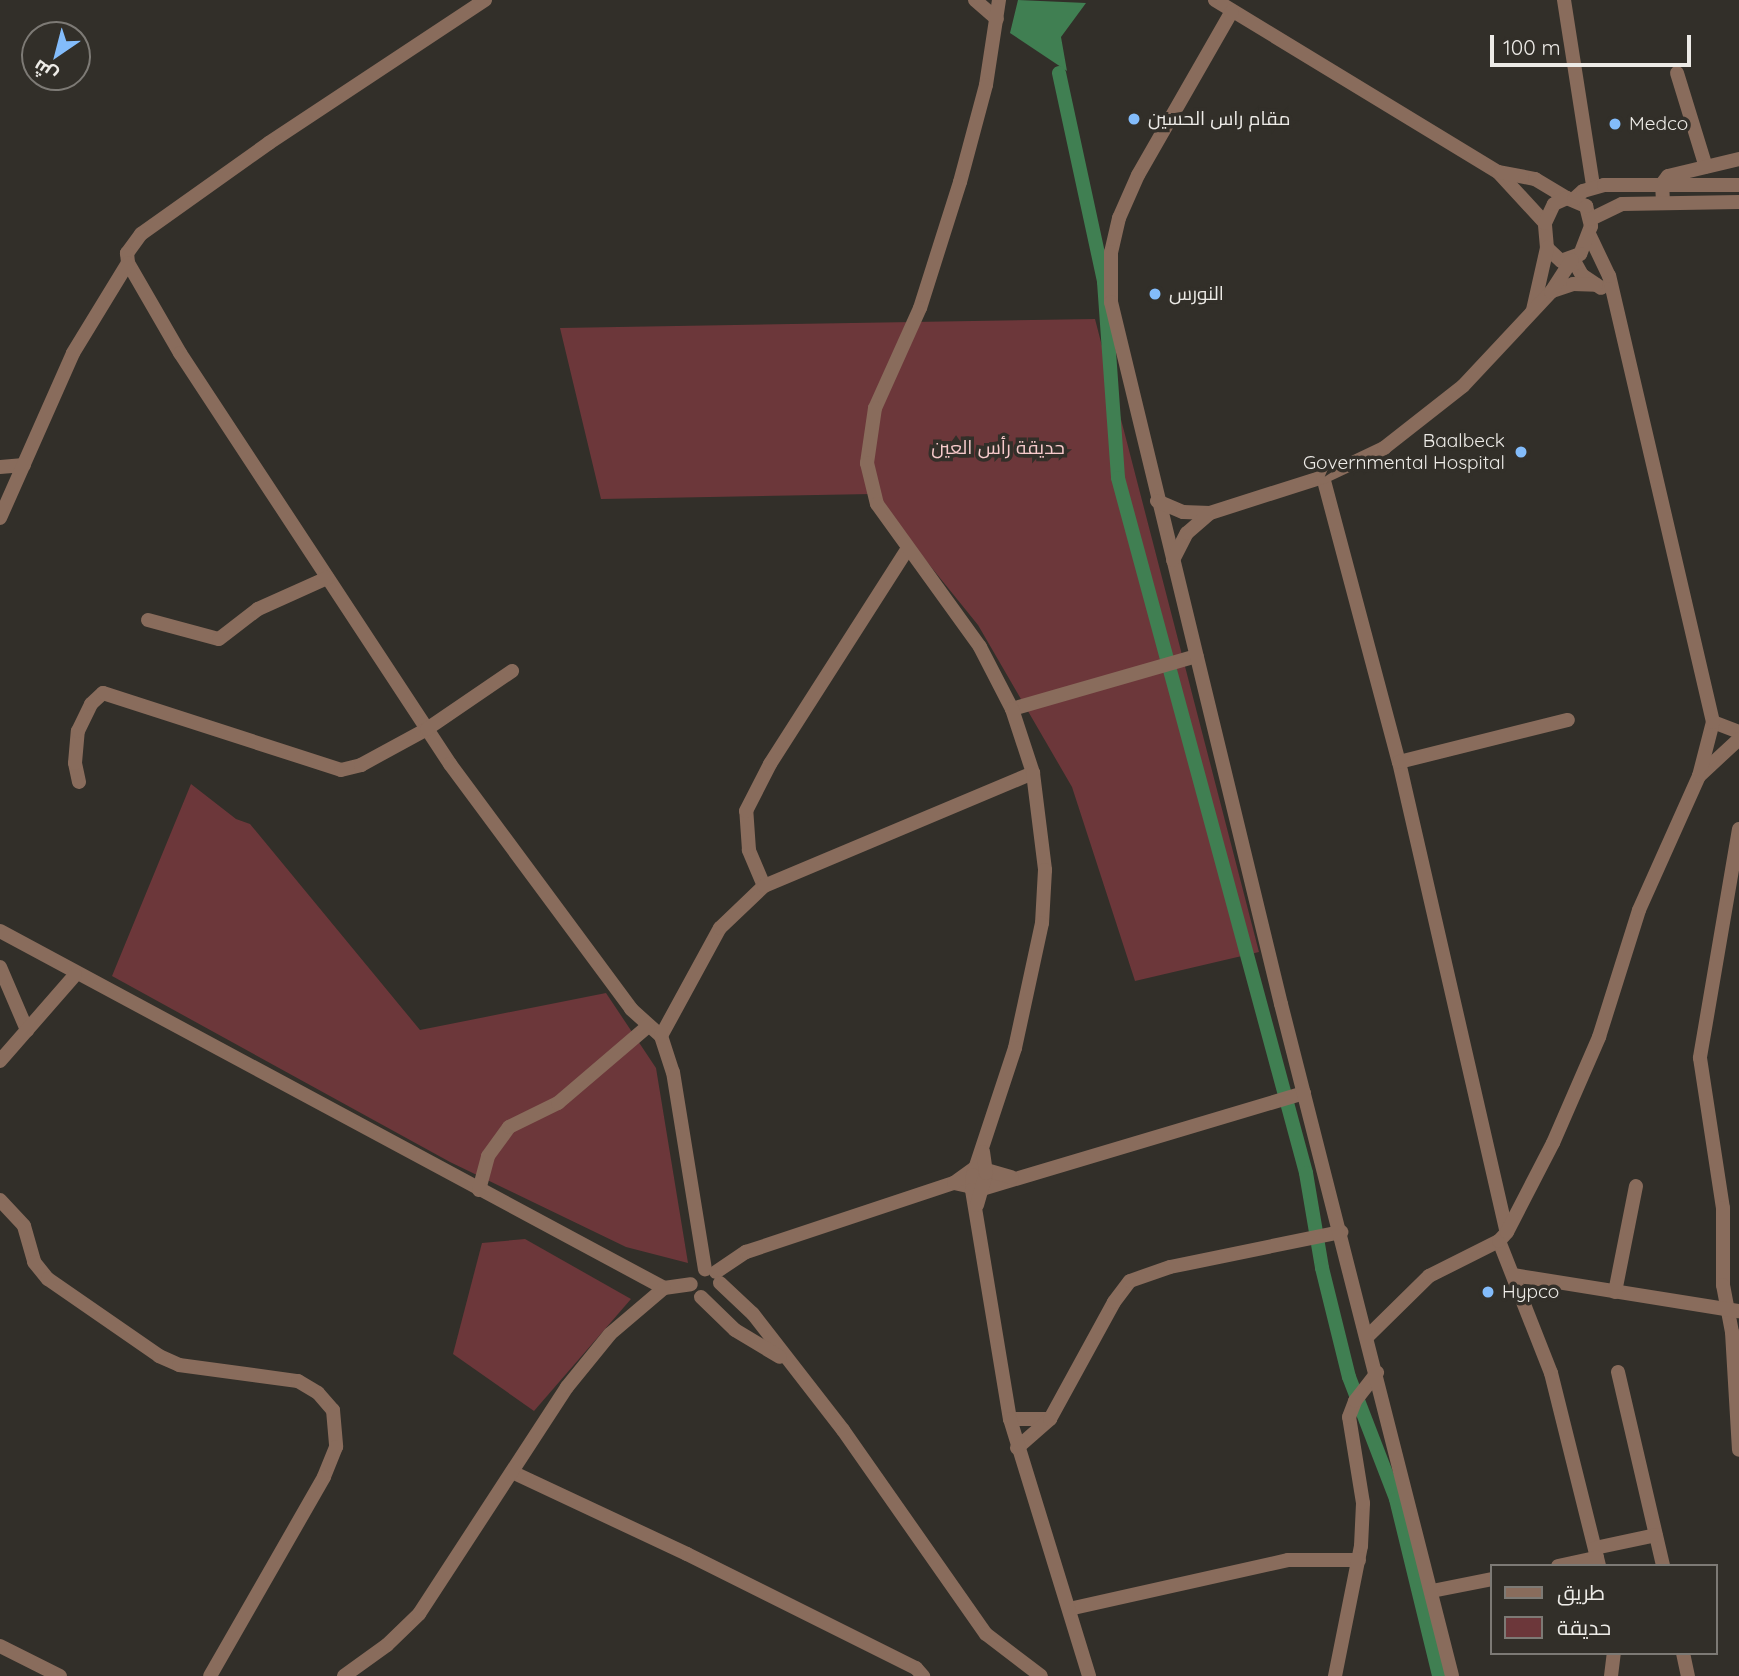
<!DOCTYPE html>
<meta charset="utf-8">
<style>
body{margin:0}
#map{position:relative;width:1739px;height:1676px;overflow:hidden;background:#322f29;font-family:Quicksand,Cairo,sans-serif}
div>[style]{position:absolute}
.green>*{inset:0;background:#6c373a}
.water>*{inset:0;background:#407f52}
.canal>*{height:14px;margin:-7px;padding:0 7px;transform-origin:7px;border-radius:7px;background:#407f52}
.minor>*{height:14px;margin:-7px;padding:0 7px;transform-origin:7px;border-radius:7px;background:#896c5c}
.tertiary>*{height:14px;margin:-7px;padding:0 7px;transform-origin:7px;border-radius:7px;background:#896c5c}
.dots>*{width:19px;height:19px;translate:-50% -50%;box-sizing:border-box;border:4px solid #322f29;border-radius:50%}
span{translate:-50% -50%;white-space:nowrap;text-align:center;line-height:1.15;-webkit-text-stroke:7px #322f29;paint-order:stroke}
.poi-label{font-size:19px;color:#edebe7}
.left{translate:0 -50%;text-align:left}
.right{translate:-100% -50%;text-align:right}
.park-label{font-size:19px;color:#f7cacb}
.legend{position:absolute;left:1490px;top:1564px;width:228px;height:91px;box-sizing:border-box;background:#322f29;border:2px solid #7d7a75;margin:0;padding:9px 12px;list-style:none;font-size:21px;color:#edebe7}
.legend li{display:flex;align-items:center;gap:14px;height:35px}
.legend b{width:35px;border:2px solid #7d7a75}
.north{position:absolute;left:21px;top:21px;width:70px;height:70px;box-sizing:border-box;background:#322f29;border:2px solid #7d7a75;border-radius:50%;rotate:215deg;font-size:19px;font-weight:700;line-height:28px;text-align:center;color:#edebe7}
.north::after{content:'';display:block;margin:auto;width:24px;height:32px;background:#83bcfb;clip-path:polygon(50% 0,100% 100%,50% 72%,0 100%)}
.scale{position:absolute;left:1490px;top:35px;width:201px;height:32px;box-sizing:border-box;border:4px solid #edebe7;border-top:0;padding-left:9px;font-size:21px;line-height:24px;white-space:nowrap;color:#edebe7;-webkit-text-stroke:5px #322f29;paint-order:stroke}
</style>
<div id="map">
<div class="green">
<div style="clip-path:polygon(1095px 319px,1259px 952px,1135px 981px,1072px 787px,978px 625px,872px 494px,601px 499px,560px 328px)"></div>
<div style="clip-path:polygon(191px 784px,236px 819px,250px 824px,420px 1030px,606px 993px,656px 1068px,688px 1263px,626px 1247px,450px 1162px,112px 976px)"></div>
<div style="clip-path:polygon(525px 1239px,631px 1299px,534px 1411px,453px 1354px,482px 1243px)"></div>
</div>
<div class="water">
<div style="clip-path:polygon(1018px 0,1086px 3px,1061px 37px,1067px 71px,1010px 33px)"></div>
</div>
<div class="canal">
<div style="left:1059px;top:73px;width:214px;rotate:77.8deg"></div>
<div style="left:1104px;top:282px;width:196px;rotate:85.9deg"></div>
<div style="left:1118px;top:478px;width:720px;rotate:74.86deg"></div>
<div style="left:1306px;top:1173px;width:96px;rotate:80.4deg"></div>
<div style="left:1322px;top:1268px;width:112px;rotate:76.1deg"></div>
<div style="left:1349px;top:1377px;width:131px;rotate:68.9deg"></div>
<div style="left:1396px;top:1499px;width:182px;rotate:76.3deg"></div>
</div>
<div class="minor">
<div style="left:485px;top:0;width:259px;rotate:146.5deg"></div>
<div style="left:269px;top:143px;width:157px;rotate:144.6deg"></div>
<div style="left:141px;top:234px;width:24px;rotate:126deg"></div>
<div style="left:127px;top:253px;width:10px;rotate:84deg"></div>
<div style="left:128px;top:263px;width:104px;rotate:60deg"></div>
<div style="left:180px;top:353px;width:492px;rotate:56.7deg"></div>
<div style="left:450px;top:764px;width:305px;rotate:53.5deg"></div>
<div style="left:631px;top:1009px;width:40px;rotate:42deg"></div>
<div style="left:661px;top:1036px;width:38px;rotate:72deg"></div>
<div style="left:673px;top:1072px;width:200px;rotate:80.8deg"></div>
<div style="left:975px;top:0;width:29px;rotate:41deg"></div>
<div style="left:1564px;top:0;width:188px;rotate:81.1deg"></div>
<div style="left:1677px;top:73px;width:98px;rotate:72.9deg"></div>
<div style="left:1663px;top:202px;width:18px;rotate:-93deg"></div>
<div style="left:1662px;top:184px;width:10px;rotate:-53deg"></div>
<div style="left:1668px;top:176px;width:73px;rotate:-13.5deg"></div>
<div style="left:1573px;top:259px;width:18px;rotate:61deg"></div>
<div style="left:1582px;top:275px;width:23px;rotate:34deg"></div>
<div style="left:0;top:467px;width:24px;rotate:-5deg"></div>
<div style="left:1323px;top:477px;width:295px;rotate:75.1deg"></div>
<div style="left:1399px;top:762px;width:482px;rotate:77.1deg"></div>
<div style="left:0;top:518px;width:180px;rotate:-66.1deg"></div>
<div style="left:73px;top:353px;width:105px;rotate:-58.6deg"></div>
<div style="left:148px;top:620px;width:73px;rotate:15deg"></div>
<div style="left:219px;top:639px;width:49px;rotate:-37.6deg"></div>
<div style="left:258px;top:609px;width:76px;rotate:-24.2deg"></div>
<div style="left:1012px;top:709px;width:192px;rotate:-16deg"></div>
<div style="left:1713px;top:722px;width:28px;rotate:21deg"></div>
<div style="left:1399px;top:762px;width:174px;rotate:-14deg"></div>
<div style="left:1699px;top:776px;width:54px;rotate:-42.8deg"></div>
<div style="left:79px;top:782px;width:19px;rotate:-102deg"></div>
<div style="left:75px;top:763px;width:32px;rotate:-85deg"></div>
<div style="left:78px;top:731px;width:30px;rotate:-64deg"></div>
<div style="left:91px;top:704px;width:16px;rotate:-43deg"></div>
<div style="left:103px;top:693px;width:250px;rotate:17.9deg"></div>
<div style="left:341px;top:770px;width:21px;rotate:-14deg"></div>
<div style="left:361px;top:765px;width:75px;rotate:-28.6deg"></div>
<div style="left:427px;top:729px;width:103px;rotate:-34.3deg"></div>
<div style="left:1739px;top:829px;width:232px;rotate:99.7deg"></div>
<div style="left:1700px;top:1058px;width:152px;rotate:81.3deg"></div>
<div style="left:1723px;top:1208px;width:77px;rotate:90deg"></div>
<div style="left:1723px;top:1285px;width:48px;rotate:79.2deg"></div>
<div style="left:1732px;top:1332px;width:118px;rotate:86.6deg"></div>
<div style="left:764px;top:886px;width:39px;rotate:-113deg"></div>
<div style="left:749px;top:850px;width:39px;rotate:-94deg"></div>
<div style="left:746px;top:811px;width:53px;rotate:-62.9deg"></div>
<div style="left:770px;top:764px;width:256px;rotate:-57.4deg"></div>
<div style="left:0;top:931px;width:754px;rotate:28.26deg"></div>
<div style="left:664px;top:1288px;width:27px;rotate:-8deg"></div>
<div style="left:0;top:967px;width:69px;rotate:66.8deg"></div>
<div style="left:661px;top:1036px;width:123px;rotate:-61.4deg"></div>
<div style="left:720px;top:928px;width:61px;rotate:-43.7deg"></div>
<div style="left:764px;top:886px;width:292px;rotate:-22.8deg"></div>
<div style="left:0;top:1061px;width:114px;rotate:-48.9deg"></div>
<div style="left:954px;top:1183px;width:29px;rotate:12deg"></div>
<div style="left:982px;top:1189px;width:336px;rotate:-16.6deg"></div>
<div style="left:479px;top:1190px;width:35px;rotate:-75deg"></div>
<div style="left:488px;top:1156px;width:36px;rotate:-54deg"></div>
<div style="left:509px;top:1127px;width:55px;rotate:-26.1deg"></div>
<div style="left:558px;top:1103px;width:118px;rotate:-40.5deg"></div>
<div style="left:0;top:1200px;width:35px;rotate:47deg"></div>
<div style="left:24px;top:1226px;width:37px;rotate:74deg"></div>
<div style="left:34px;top:1262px;width:22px;rotate:51deg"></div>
<div style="left:48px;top:1279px;width:135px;rotate:34.7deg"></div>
<div style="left:159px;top:1356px;width:22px;rotate:24deg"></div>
<div style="left:179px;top:1365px;width:120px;rotate:7.7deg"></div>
<div style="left:298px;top:1381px;width:23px;rotate:31deg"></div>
<div style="left:318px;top:1393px;width:23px;rotate:49deg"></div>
<div style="left:333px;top:1410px;width:37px;rotate:85deg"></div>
<div style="left:336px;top:1447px;width:32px;rotate:112deg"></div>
<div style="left:324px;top:1477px;width:229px;rotate:119.8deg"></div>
<div style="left:1499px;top:1241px;width:142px;rotate:68.5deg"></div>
<div style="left:1551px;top:1373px;width:199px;rotate:76deg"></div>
<div style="left:716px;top:1272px;width:36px;rotate:-34deg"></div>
<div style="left:746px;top:1252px;width:219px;rotate:-18.4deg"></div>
<div style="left:954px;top:1183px;width:27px;rotate:-36deg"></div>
<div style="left:976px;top:1167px;width:37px;rotate:16deg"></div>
<div style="left:1513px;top:1275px;width:229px;rotate:9.1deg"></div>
<div style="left:720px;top:1283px;width:45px;rotate:43.2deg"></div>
<div style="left:753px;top:1314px;width:147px;rotate:52.2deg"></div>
<div style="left:843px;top:1430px;width:249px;rotate:55deg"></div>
<div style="left:986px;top:1634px;width:69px;rotate:37.4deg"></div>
<div style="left:1615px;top:1292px;width:108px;rotate:-78.8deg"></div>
<div style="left:701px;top:1297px;width:47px;rotate:44.1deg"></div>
<div style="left:735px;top:1330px;width:52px;rotate:31deg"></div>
<div style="left:1367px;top:1337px;width:87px;rotate:-44.5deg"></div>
<div style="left:1429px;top:1276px;width:78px;rotate:-26.6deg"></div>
<div style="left:1499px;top:1241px;width:12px;rotate:-48deg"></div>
<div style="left:1507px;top:1232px;width:100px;rotate:-62.7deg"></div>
<div style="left:1553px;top:1143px;width:116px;rotate:-66.5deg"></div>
<div style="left:1599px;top:1037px;width:133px;rotate:-72.5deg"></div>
<div style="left:1639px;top:910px;width:147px;rotate:-65.9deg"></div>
<div style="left:1699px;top:776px;width:56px;rotate:-75.5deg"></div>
<div style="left:1713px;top:722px;width:458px;rotate:-103.1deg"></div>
<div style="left:1609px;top:276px;width:47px;rotate:-115.5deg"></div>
<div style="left:1618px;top:1372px;width:199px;rotate:76.9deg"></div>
<div style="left:1010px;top:1419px;width:40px"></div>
<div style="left:1017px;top:1448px;width:44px;rotate:-41.3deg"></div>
<div style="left:1050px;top:1419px;width:133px;rotate:-61.3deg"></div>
<div style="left:1114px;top:1302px;width:26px;rotate:-53deg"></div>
<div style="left:1130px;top:1281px;width:42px;rotate:-19.3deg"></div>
<div style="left:1170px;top:1267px;width:175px;rotate:-11.6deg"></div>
<div style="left:512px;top:1472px;width:193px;rotate:25.1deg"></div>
<div style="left:687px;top:1554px;width:256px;rotate:26.5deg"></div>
<div style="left:916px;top:1668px;width:11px;rotate:49deg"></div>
<div style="left:1595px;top:1548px;width:62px;rotate:-12deg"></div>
<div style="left:1558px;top:1566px;width:40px;rotate:-12deg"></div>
<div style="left:1432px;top:1591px;width:61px;rotate:-11.3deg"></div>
<div style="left:1069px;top:1609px;width:224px;rotate:-12.6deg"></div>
<div style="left:1288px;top:1560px;width:71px"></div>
<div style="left:0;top:1646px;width:67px;rotate:26.6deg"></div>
<div style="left:1683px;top:1653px;width:24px;rotate:78deg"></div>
<div style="left:344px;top:1676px;width:53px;rotate:-35.8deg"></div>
<div style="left:387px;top:1645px;width:45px;rotate:-44.1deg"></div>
<div style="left:419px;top:1614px;width:271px;rotate:-56.9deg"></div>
<div style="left:567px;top:1387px;width:68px;rotate:-50.9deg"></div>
<div style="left:610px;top:1334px;width:71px;rotate:-40.4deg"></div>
<div style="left:1335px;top:1676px;width:133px;rotate:-78.7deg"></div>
<div style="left:1361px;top:1546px;width:43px;rotate:-87.3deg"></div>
<div style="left:1363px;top:1503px;width:87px;rotate:-99.2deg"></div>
<div style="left:1349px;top:1417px;width:17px;rotate:-69deg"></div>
<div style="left:1355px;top:1401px;width:36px;rotate:-52deg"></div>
<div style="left:1611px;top:1676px;width:23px;rotate:-83deg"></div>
</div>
<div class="tertiary">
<div style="left:999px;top:0;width:86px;rotate:98.7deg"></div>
<div style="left:986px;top:85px;width:100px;rotate:105deg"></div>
<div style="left:960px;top:182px;width:132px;rotate:107.6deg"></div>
<div style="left:920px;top:308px;width:110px;rotate:114.2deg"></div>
<div style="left:875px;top:408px;width:56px;rotate:98.3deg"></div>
<div style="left:867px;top:463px;width:42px;rotate:76.3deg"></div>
<div style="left:877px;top:504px;width:176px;rotate:54.2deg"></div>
<div style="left:980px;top:647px;width:70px;rotate:62.7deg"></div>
<div style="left:1012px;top:709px;width:67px;rotate:71.8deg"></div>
<div style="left:1033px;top:773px;width:98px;rotate:82.9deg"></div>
<div style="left:1045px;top:870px;width:53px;rotate:93.2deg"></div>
<div style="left:1042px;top:923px;width:128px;rotate:102.2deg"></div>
<div style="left:1015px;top:1048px;width:134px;rotate:108.3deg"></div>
<div style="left:973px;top:1175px;width:15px;rotate:94deg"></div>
<div style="left:972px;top:1190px;width:232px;rotate:80.6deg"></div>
<div style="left:1010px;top:1419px;width:269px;rotate:72.9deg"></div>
<div style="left:1215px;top:0;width:331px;rotate:31.3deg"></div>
<div style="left:1498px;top:172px;width:69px;rotate:47.3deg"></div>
<div style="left:1232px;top:11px;width:189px;rotate:119.8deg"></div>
<div style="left:1138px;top:175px;width:47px;rotate:113.8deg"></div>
<div style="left:1119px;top:218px;width:35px;rotate:103deg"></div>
<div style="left:1111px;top:252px;width:50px;rotate:90deg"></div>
<div style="left:1111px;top:302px;width:722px;rotate:76.39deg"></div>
<div style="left:1281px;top:1004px;width:693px;rotate:75.72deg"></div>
<div style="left:1499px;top:172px;width:37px;rotate:11deg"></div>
<div style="left:1535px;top:179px;width:37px;rotate:31deg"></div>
<div style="left:1567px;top:198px;width:21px;rotate:23deg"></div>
<div style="left:1586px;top:206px;width:21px;rotate:76deg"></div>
<div style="left:1591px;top:226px;width:30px;rotate:111deg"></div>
<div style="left:1580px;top:254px;width:20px;rotate:160deg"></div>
<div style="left:1561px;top:261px;width:19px;rotate:-137deg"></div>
<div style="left:1547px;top:248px;width:25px;rotate:-95deg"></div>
<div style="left:1545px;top:223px;width:21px;rotate:-65deg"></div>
<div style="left:1554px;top:204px;width:14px;rotate:-25deg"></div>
<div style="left:1574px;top:199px;width:12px;rotate:-42deg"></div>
<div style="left:1583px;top:191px;width:22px;rotate:-16deg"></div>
<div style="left:1604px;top:185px;width:135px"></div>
<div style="left:1591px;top:219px;width:34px;rotate:-26deg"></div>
<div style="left:1622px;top:204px;width:117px;rotate:-1deg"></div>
<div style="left:1552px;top:291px;width:22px;rotate:-18deg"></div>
<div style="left:1573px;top:284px;width:23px;rotate:2deg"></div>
<div style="left:1533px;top:310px;width:64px;rotate:-77.3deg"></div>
<div style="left:1157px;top:501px;width:28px;rotate:23deg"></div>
<div style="left:1183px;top:512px;width:27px;rotate:2deg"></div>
<div style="left:1210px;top:513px;width:119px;rotate:-17.7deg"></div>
<div style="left:1323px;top:477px;width:68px;rotate:-25.4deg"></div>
<div style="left:1384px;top:448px;width:100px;rotate:-38.1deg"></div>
<div style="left:1463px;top:386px;width:129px;rotate:-46.9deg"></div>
<div style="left:1551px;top:292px;width:38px;rotate:-57deg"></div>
<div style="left:1173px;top:560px;width:30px;rotate:-63deg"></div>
<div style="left:1187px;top:533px;width:29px;rotate:-41deg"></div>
<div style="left:977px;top:1205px;width:33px;rotate:-74deg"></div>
<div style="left:986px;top:1173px;width:21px;rotate:-98deg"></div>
</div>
<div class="dots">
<div style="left:1134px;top:119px;background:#83bcfb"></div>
<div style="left:1615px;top:124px;background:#83bcfb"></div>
<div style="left:1155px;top:294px;background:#83bcfb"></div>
<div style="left:1521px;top:452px;background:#83bcfb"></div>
<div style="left:1488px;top:1292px;background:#83bcfb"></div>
</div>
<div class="poi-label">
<span class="left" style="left:1148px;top:119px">مقام راس الحسين</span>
<span class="left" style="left:1629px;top:124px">Medco</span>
<span class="left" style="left:1169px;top:294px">النورس</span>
<span class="right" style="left:1505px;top:452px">Baalbeck<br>Governmental Hospital</span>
<span class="left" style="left:1502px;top:1292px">Hypco</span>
</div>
<div class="park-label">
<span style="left:998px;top:448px">حديقة رأس العين</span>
</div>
<ul class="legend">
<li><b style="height:9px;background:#896c5c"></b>طريق</li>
<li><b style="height:19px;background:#6c373a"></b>حديقة</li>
</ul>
<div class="north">ش</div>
<div class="scale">100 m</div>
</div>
